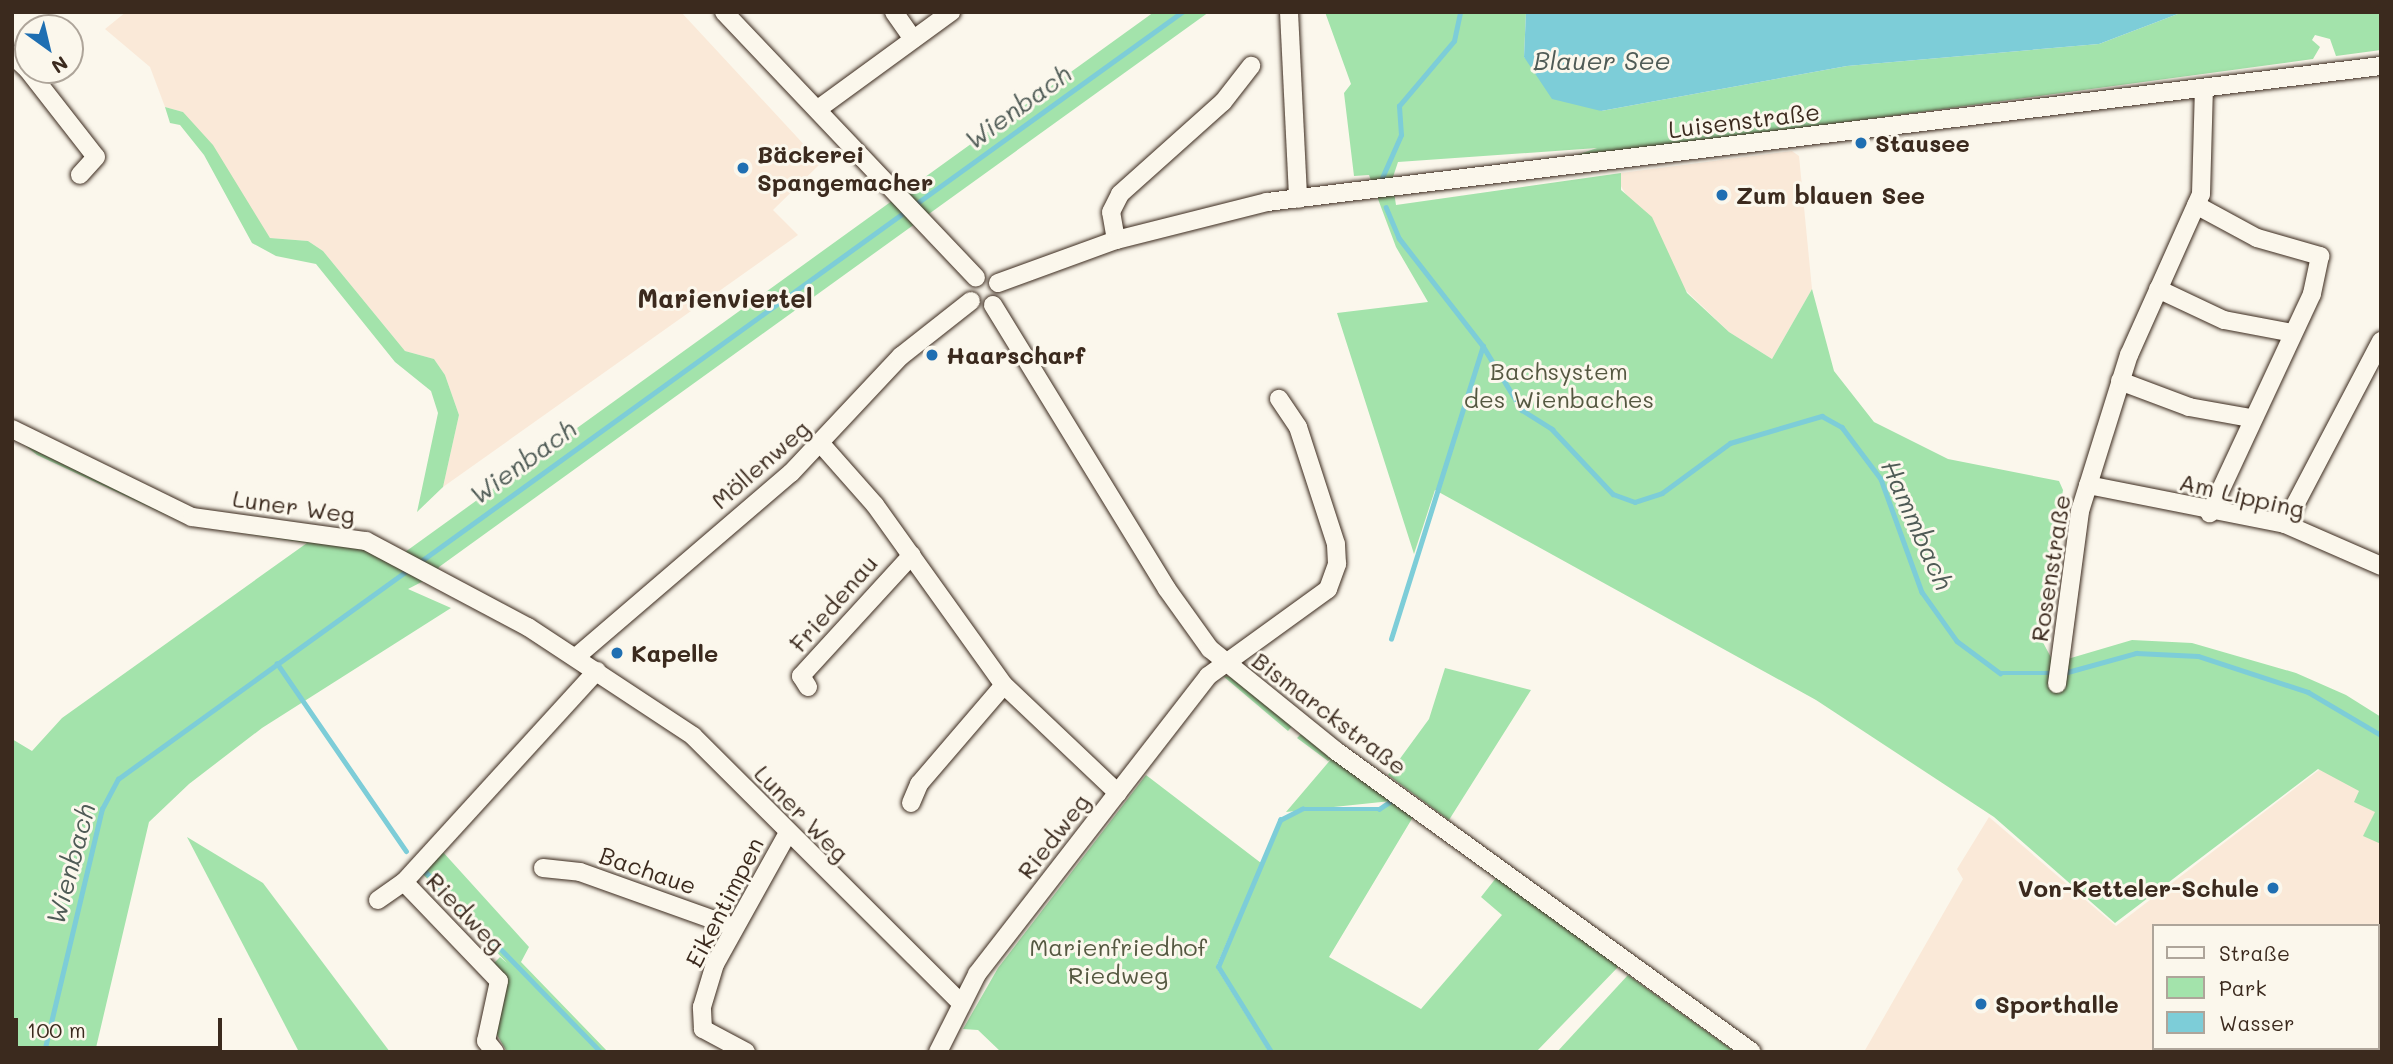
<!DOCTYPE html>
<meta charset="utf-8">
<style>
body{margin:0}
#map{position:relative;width:2393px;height:1064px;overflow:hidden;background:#fbf7ec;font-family:Mali,sans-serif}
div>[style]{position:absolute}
.built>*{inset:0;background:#fae9d8}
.green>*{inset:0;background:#a3e3ab}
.water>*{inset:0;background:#7dcdd8}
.stream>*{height:4.5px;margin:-2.25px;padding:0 2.25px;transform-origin:2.25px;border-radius:2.25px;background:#7dcdd8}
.roads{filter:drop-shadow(0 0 2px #3b2a1e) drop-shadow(0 0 2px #3b2a1e)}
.minor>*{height:18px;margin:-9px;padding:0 9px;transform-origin:9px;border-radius:9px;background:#fbf7ec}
.dots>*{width:19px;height:19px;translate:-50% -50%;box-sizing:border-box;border:4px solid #fbf7ec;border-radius:50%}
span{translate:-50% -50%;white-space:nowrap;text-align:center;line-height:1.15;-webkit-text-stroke:6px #fbf7ec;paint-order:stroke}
.street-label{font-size:24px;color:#3b2a1e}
.poi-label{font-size:24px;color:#3b2a1e;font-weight:700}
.left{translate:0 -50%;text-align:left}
.right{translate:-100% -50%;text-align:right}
.park-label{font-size:24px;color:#555841}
.water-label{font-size:26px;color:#4f5b56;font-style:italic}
.neighbourhood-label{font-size:26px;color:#3b2a1e;font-weight:700}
.frame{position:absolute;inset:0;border:14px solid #3b2a1e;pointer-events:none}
.legend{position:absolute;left:2152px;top:924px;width:228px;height:126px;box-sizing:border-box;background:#fbf7ec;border:2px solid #aea59a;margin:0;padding:9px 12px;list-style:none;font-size:21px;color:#3b2a1e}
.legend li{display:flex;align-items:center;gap:14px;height:35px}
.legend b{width:35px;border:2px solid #aea59a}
.north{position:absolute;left:14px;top:14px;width:70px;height:70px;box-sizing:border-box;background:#fbf7ec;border:2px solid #aea59a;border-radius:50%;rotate:146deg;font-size:19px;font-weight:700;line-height:28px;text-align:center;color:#3b2a1e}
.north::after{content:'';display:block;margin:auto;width:24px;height:32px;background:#1f6fb2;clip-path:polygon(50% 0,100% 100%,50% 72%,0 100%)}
.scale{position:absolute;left:14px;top:1018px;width:208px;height:32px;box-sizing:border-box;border:4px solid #3b2a1e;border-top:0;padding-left:9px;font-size:21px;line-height:24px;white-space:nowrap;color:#3b2a1e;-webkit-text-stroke:5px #fbf7ec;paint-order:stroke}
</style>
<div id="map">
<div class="built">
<div style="clip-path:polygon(126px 12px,681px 12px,821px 163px,773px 210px,798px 235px,443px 487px,459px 415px,445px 375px,434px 359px,405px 351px,323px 251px,308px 241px,270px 238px,183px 112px,165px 107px,150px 67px,105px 29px)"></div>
<div style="clip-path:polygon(1792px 151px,1799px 156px,1812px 289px,1772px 359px,1729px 332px,1673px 278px,1617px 179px,1621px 173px)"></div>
<div style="clip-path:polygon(evenodd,2358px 740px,2381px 751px,2381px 1052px,1864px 1052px,1963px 879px,1957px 869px,1989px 817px,2116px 926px,2358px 740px,2153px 926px,2377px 926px,2377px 1048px,2153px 1048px,2153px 926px)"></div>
</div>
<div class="green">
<div style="clip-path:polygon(1154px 12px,1209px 12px,439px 567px,435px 575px,408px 589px,451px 608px,262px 728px,189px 784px,149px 822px,95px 1052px,12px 1052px,12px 739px,32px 751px,62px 718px,307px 543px,188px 525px,37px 455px,12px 435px,185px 521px,357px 543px,394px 560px)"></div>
<div style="clip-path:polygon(1325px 12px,1526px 12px,1524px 57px,1601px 111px,1847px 66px,2099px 44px,2183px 12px,2381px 12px,2381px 50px,2336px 56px,2330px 39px,2315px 35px,2312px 40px,2320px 47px,2313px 59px,1618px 153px,1571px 157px,1597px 148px,1398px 162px,1392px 180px,1396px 205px,1621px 173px,1621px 190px,1652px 217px,1687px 293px,1729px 332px,1772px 359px,1812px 289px,1834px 371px,1874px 422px,1948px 459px,2059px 481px,2063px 490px,2039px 635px,2054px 663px,2132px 640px,2192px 643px,2296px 673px,2346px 695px,2381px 717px,2381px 844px,2363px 836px,2375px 812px,2354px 802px,2359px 791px,2318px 769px,2115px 923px,1994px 817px,1816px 700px,1435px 490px,1414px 554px,1337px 313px,1428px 302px,1396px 247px,1369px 175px,1354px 176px,1344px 93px,1351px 84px)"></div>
<div style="clip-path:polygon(165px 107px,183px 112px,213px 145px,270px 238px,308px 241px,323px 251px,405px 351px,434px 359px,445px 375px,459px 415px,443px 487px,417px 512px,438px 413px,431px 391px,395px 362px,316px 264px,276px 256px,252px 243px,204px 155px,180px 125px,170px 123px)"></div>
<div style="clip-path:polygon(1445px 668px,1531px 690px,1449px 820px,1388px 775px,1429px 719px)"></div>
<div style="clip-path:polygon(1223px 676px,1232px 677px,1294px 724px,1288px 731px)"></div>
<div style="clip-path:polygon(evenodd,1303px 732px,1619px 966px,1536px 1052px,1273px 1052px,1220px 967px,1281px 821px,1303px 811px,1378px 810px,1391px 801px,1286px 812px,1332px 758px,1328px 761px,1297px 738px,1303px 732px,1413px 817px,1496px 878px,1481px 897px,1502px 915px,1421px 1009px,1329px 957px,1413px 817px)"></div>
<div style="clip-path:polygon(1146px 775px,1261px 863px,1216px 967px,1269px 1052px,1001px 1052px,978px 1030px,963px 1029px,998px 968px)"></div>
<div style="clip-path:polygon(187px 837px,263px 883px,390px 1052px,299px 1052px)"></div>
<div style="clip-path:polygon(442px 851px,529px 947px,521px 962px,608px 1052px,507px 1052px,485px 1014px,491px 966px,500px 957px,507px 963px,414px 865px)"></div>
<div style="clip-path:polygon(1628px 975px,1735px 1052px,1557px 1052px)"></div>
</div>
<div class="water">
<div style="clip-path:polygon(1526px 12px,2183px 12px,2099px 44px,1847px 66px,1601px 111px,1552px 99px,1524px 57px)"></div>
</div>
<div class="stream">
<div style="left:1382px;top:178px;width:47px;rotate:-66.2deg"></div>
<div style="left:1401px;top:135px;width:29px;rotate:-94deg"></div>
<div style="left:1399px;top:106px;width:85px;rotate:-49.8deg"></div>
<div style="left:1454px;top:41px;width:30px;rotate:-78deg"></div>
<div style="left:913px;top:206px;width:332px;rotate:-35.8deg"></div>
<div style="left:1386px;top:207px;width:34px;rotate:67deg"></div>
<div style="left:1399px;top:238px;width:137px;rotate:52.1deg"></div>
<div style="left:1483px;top:346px;width:75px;rotate:58.6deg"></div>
<div style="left:1522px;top:410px;width:36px;rotate:32deg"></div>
<div style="left:1552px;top:429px;width:89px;rotate:46.8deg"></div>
<div style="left:1613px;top:494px;width:23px;rotate:20deg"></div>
<div style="left:1635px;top:502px;width:28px;rotate:-18deg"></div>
<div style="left:1662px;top:493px;width:84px;rotate:-36.3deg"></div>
<div style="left:1730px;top:443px;width:96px;rotate:-16.4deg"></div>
<div style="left:1822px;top:416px;width:23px;rotate:29deg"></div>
<div style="left:1842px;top:427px;width:65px;rotate:53.1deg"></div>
<div style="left:1881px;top:479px;width:120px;rotate:70.1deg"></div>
<div style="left:1922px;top:592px;width:60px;rotate:54.5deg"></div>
<div style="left:1957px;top:641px;width:54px;rotate:36.7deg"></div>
<div style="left:2000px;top:673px;width:55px"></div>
<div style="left:417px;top:564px;width:603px;rotate:-35.82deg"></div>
<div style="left:1391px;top:639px;width:307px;rotate:-72.6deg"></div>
<div style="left:277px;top:663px;width:228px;rotate:55.5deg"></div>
<div style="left:2064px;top:673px;width:75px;rotate:-15.5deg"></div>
<div style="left:2136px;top:653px;width:62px;rotate:2.8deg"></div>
<div style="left:2198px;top:656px;width:116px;rotate:18.1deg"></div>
<div style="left:2308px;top:692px;width:85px;rotate:30.5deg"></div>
<div style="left:424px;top:870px;width:254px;rotate:45.8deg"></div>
<div style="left:44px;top:1052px;width:250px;rotate:-76.6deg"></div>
<div style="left:102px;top:809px;width:34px;rotate:-62deg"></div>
<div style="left:118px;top:779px;width:359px;rotate:-35.8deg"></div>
<div style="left:1271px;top:1052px;width:100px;rotate:-121.9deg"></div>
<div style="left:1218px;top:967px;width:160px;rotate:-67.1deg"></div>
<div style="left:1280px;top:820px;width:25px;rotate:-27deg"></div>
<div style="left:1302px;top:809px;width:77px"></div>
<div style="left:1379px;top:809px;width:14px;rotate:-34deg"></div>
</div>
<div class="roads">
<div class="minor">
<div style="left:724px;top:12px;width:366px;rotate:46.5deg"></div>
<div style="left:894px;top:12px;width:33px;rotate:55deg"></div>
<div style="left:1289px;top:12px;width:187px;rotate:87.2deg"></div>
<div style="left:12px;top:55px;width:22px;rotate:43deg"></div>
<div style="left:28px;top:70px;width:110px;rotate:52deg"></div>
<div style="left:96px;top:157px;width:24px;rotate:132deg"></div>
<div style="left:818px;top:109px;width:165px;rotate:-36.1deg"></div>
<div style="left:2196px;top:205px;width:69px;rotate:28.4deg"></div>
<div style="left:2257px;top:238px;width:66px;rotate:15.9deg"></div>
<div style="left:2320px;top:256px;width:39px;rotate:102deg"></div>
<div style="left:2312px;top:294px;width:242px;rotate:115deg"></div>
<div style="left:1116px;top:240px;width:28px;rotate:-100deg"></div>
<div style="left:1111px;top:212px;width:20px;rotate:-63deg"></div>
<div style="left:1120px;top:194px;width:138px;rotate:-41.8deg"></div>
<div style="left:1223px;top:102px;width:46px;rotate:-52.1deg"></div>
<div style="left:998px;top:283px;width:126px;rotate:-20deg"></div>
<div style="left:1116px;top:240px;width:156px;rotate:-14.1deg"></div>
<div style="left:1267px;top:202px;width:1122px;rotate:-6.96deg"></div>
<div style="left:2158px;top:289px;width:73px;rotate:25.2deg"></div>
<div style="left:2224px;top:320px;width:70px;rotate:10.7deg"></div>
<div style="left:993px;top:305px;width:333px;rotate:58.5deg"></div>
<div style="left:1167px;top:589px;width:74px;rotate:54.4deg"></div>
<div style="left:1210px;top:649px;width:162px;rotate:39deg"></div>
<div style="left:1336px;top:751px;width:513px;rotate:35.89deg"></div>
<div style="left:2120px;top:381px;width:74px;rotate:20.6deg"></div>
<div style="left:2189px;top:407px;width:63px;rotate:10.1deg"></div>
<div style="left:12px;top:429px;width:200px;rotate:26.1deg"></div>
<div style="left:192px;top:517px;width:176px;rotate:7.9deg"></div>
<div style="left:366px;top:541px;width:183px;rotate:28deg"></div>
<div style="left:528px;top:627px;width:198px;rotate:33.4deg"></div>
<div style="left:693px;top:736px;width:377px;rotate:44.9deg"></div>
<div style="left:822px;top:445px;width:80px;rotate:48.5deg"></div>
<div style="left:875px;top:505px;width:221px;rotate:54.4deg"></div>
<div style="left:1004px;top:685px;width:157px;rotate:43.5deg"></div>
<div style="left:2088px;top:485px;width:201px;rotate:11.2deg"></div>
<div style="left:2285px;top:524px;width:105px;rotate:23.6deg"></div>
<div style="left:2285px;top:524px;width:207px;rotate:-62.3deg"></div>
<div style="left:576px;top:657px;width:283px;rotate:-40.6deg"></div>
<div style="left:791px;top:473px;width:161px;rotate:-46.8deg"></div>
<div style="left:901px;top:356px;width:89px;rotate:-38.2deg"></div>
<div style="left:2057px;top:684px;width:175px;rotate:-82.4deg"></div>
<div style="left:2080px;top:511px;width:164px;rotate:-72.6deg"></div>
<div style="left:2129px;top:355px;width:176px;rotate:-65.9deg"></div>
<div style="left:2201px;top:194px;width:106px;rotate:-88.4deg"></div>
<div style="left:808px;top:687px;width:13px;rotate:-122deg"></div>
<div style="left:801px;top:676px;width:164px;rotate:-47.5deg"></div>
<div style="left:911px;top:803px;width:21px;rotate:-67deg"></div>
<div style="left:919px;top:784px;width:130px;rotate:-49.4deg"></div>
<div style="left:543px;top:868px;width:37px;rotate:6deg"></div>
<div style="left:580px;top:872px;width:164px;rotate:19.7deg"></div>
<div style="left:404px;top:882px;width:137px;rotate:46.2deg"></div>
<div style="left:499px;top:981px;width:61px;rotate:102.2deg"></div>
<div style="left:486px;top:1041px;width:14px;rotate:51deg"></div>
<div style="left:378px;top:900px;width:32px;rotate:-35deg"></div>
<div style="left:404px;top:882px;width:286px;rotate:-47.6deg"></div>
<div style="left:746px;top:1052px;width:49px;rotate:-151.9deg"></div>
<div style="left:703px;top:1029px;width:22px;rotate:-93deg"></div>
<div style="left:702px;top:1007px;width:45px;rotate:-73.2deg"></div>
<div style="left:715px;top:964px;width:150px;rotate:-60.9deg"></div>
<div style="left:938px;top:1052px;width:87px;rotate:-63.4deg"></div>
<div style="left:977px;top:974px;width:377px;rotate:-52.2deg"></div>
<div style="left:1208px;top:676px;width:148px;rotate:-35.9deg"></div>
<div style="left:1328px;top:589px;width:27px;rotate:-70deg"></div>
<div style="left:1337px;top:564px;width:20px;rotate:-93deg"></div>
<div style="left:1336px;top:544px;width:123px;rotate:-108deg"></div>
<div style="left:1298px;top:427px;width:34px;rotate:-124deg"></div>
</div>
</div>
<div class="dots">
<div style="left:1861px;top:143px;background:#1f6fb2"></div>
<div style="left:743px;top:168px;background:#1f6fb2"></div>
<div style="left:1722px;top:195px;background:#1f6fb2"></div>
<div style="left:932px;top:355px;background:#1f6fb2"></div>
<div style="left:617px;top:653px;background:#1f6fb2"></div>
<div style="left:2273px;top:888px;background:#1f6fb2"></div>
<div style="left:1981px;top:1004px;background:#1f6fb2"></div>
</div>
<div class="street-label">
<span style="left:1744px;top:120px;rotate:-7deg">Luisenstraße</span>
<span style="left:760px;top:464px;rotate:-41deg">Möllenweg</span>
<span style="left:2242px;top:495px;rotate:13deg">Am Lipping</span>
<span style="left:294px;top:506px;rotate:8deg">Luner Weg</span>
<span style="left:2050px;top:568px;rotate:-81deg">Rosenstraße</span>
<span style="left:833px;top:603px;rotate:-49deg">Friedenau</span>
<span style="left:1330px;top:713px;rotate:37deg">Bismarckstraße</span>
<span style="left:802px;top:813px;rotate:46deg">Luner Weg</span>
<span style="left:1053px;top:836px;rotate:-52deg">Riedweg</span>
<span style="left:648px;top:870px;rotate:19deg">Bachaue</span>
<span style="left:724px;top:902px;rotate:-63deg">Eikentimpen</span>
<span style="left:466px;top:912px;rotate:46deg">Riedweg</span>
</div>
<div class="poi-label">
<span class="left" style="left:1875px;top:143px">Stausee</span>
<span class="left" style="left:757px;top:168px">Bäckerei<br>Spangemacher</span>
<span class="left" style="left:1736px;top:195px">Zum blauen See</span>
<span class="left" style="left:946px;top:355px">Haarscharf</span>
<span class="left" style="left:631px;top:653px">Kapelle</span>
<span class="right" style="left:2259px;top:888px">Von-Ketteler-Schule</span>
<span class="left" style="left:1995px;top:1004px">Sporthalle</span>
</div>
<div class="park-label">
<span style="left:1559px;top:385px">Bachsystem<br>des Wienbaches</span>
<span style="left:1118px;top:961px">Marienfriedhof<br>Riedweg</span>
</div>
<div class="water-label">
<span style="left:1602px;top:61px">Blauer See</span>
<span style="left:1018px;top:107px;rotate:-36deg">Wienbach</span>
<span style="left:523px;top:462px;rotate:-36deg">Wienbach</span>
<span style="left:1917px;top:525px;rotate:66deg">Hammbach</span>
<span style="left:71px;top:864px;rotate:-75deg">Wienbach</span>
</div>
<div class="neighbourhood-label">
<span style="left:725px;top:299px">Marienviertel</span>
</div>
<div class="frame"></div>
<ul class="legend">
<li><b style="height:9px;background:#fbf7ec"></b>Straße</li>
<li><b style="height:19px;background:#a3e3ab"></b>Park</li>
<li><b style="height:19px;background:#7dcdd8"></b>Wasser</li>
</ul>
<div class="north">N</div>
<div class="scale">100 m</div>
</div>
